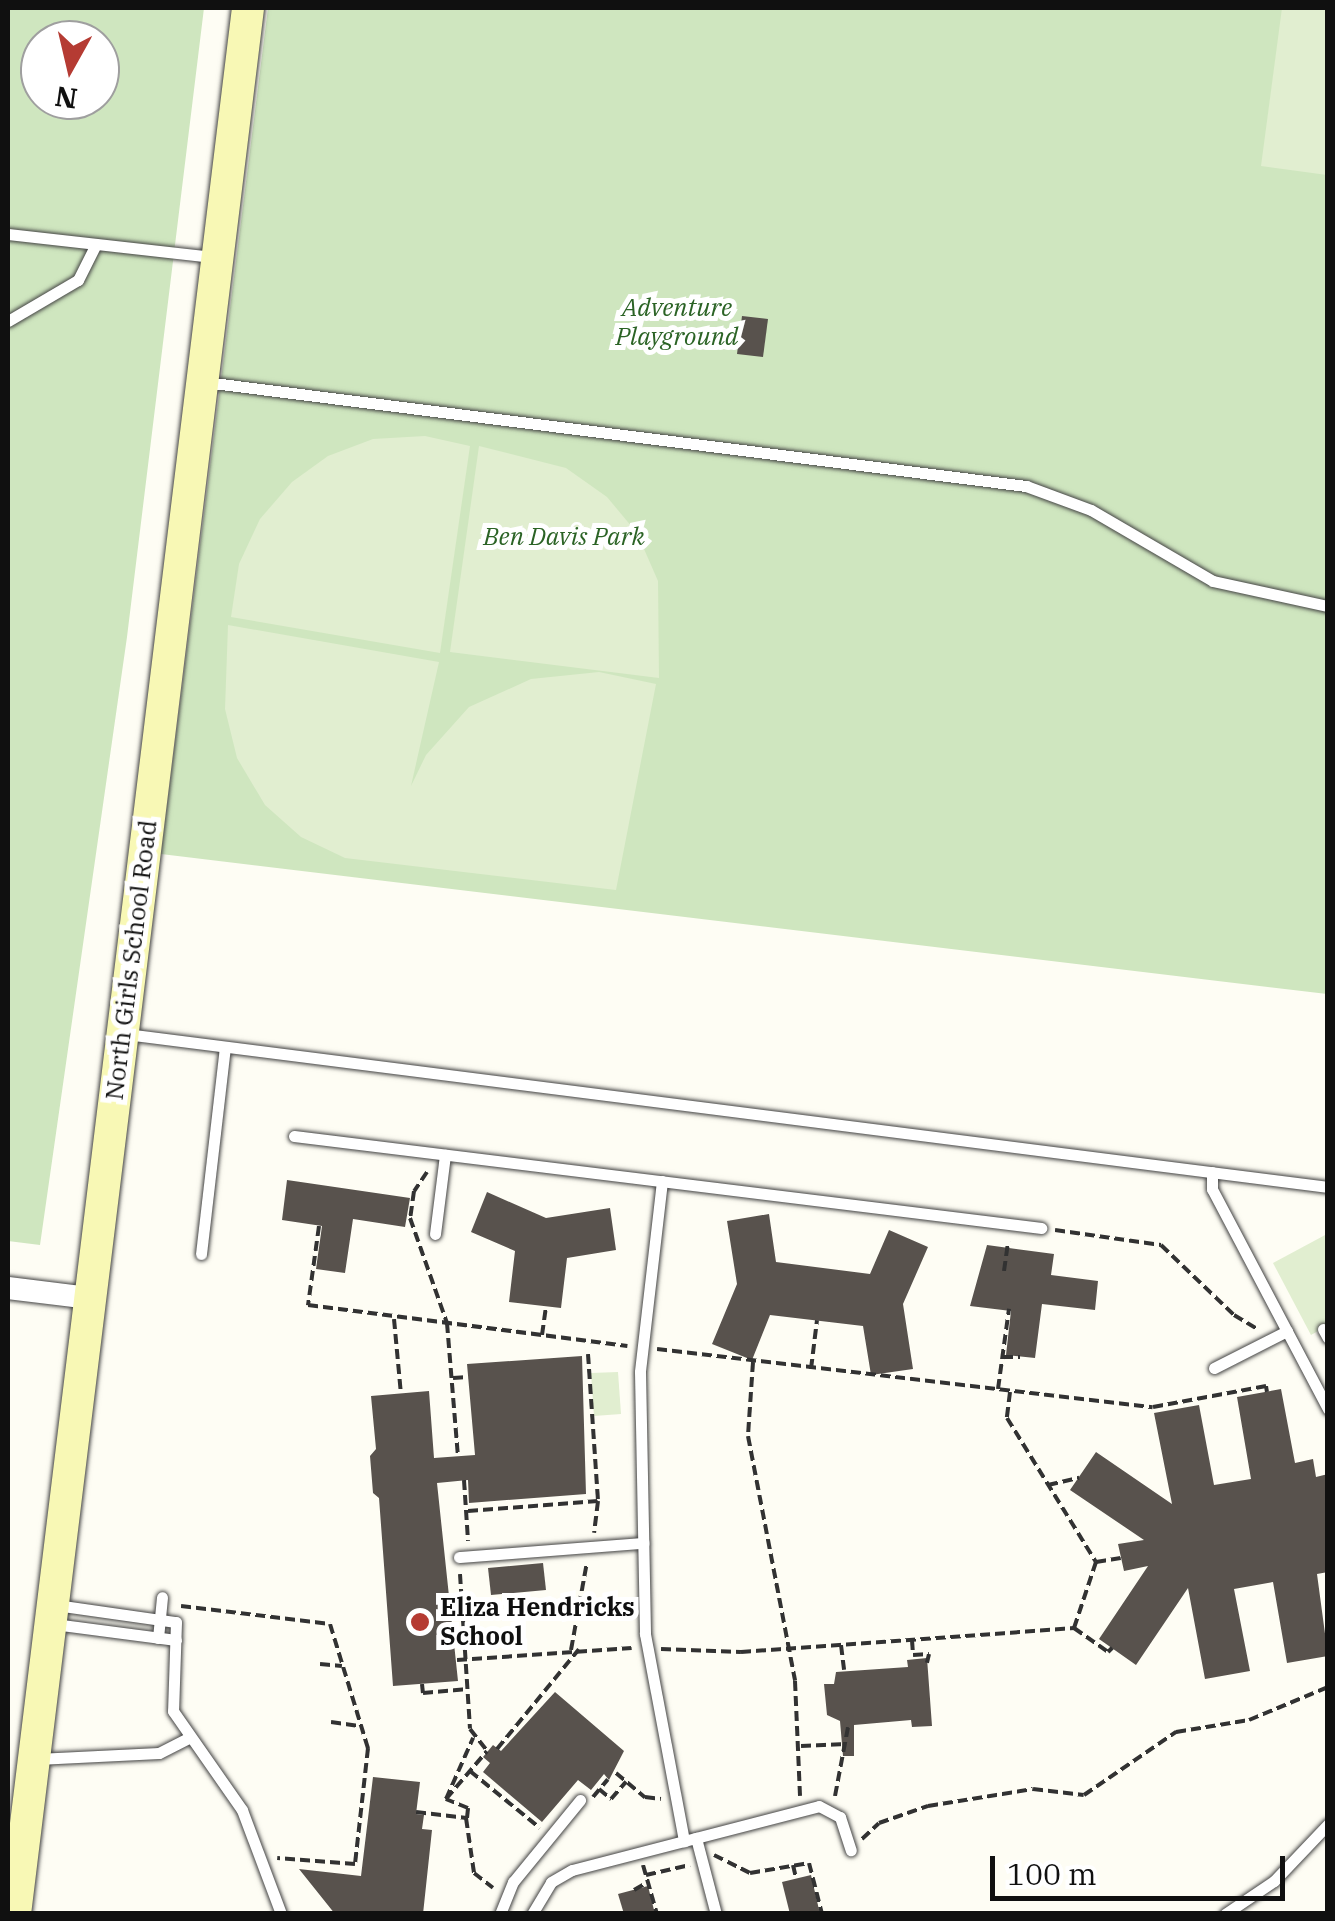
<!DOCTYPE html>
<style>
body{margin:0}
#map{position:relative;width:1335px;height:1921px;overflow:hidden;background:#fefdf4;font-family:"IBM Plex Serif",serif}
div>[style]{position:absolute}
.green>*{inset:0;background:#cfe6bf}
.pitch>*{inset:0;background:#e1eed0}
.building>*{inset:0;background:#58524d}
.path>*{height:4px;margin-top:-2px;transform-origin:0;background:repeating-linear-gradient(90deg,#323232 0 10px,transparent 0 15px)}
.roads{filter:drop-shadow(0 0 2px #434343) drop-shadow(0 0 2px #434343)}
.lane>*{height:11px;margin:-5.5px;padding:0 5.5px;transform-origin:5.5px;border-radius:5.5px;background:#fff}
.street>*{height:22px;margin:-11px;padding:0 11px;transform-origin:11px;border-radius:11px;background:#fff}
.secondary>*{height:32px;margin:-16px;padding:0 16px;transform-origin:16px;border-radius:16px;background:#f8f8b5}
.dots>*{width:28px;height:28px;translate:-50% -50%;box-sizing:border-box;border:5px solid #fff;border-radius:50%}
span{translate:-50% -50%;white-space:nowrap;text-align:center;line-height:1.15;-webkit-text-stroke:10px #fff;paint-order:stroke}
.park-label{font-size:25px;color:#2b6325;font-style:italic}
.street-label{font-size:25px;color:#101010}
.poi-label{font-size:25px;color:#101010;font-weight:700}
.left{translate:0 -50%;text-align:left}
.frame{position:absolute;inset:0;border:10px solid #101010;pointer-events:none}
.north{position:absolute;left:20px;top:20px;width:100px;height:100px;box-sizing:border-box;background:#fff;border:2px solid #9f9f9f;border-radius:50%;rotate:188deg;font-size:28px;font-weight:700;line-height:40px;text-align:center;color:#101010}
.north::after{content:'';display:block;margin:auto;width:35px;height:45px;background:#b53b33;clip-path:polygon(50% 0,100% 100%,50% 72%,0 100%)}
.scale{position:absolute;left:990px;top:1856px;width:295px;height:45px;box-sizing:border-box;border:5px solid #101010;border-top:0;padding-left:12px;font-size:30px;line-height:35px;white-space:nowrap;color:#101010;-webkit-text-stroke:8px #fff;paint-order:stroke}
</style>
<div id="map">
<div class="green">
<div style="clip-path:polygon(evenodd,8px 8px,204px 8px,127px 637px,40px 1245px,8px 1241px,8px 8px,40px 40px,100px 40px,100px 100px,40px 100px,40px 40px)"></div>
<div style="clip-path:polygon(268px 8px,1327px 8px,1327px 994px,161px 854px)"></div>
</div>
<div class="pitch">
<div style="clip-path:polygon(1282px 8px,1327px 8px,1327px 175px,1261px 166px)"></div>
<div style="clip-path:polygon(425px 436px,470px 446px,440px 653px,231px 617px,239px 564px,260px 519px,292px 482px,328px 456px,373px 439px)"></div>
<div style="clip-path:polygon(479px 446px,566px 468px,607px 497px,637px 533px,658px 581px,659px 678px,450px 652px)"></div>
<div style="clip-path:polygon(228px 625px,439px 662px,411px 786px,426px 755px,469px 707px,531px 679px,599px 672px,656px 684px,616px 890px,345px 858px,301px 837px,265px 805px,237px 758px,225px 709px)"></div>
<div style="clip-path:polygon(1327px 1234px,1327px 1326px,1311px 1335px,1273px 1263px)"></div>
<div style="clip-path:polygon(618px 1372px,621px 1414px,594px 1416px,591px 1373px)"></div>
</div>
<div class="building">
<div style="clip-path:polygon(742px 316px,768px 319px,763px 357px,737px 354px)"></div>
<div style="clip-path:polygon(287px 1180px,410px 1198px,405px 1227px,353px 1219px,345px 1273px,316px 1269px,322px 1226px,282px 1220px)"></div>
<div style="clip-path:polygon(487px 1192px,546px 1218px,610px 1208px,616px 1250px,567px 1258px,561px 1308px,509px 1302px,515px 1251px,471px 1232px)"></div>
<div style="clip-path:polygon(769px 1214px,776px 1262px,870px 1274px,889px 1230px,928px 1247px,903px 1304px,913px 1369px,871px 1375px,863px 1326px,770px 1315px,752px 1360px,712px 1344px,737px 1284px,727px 1221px)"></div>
<div style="clip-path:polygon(987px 1245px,1054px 1254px,1051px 1275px,1098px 1281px,1095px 1310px,1042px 1304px,1035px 1358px,1006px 1355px,1011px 1311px,970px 1306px)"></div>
<div style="clip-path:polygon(582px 1356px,586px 1494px,469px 1503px,468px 1480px,437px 1483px,458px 1681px,393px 1686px,379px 1498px,373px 1493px,370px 1456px,376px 1449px,371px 1396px,429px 1391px,434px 1458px,475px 1455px,467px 1364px)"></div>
<div style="clip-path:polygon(1281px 1389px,1295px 1463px,1313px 1459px,1316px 1477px,1328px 1474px,1328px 1572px,1317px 1574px,1328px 1656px,1287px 1663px,1273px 1582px,1234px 1589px,1250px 1671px,1205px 1679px,1188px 1588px,1136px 1665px,1099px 1639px,1148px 1566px,1124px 1571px,1118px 1544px,1144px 1540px,1070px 1490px,1096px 1452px,1172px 1504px,1154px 1413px,1199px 1405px,1214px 1485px,1251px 1479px,1237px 1397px)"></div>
<div style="clip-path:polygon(543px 1563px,546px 1590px,491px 1595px,488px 1568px)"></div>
<div style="clip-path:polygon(927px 1658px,932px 1726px,912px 1727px,911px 1720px,854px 1725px,854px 1756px,843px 1756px,840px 1721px,827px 1715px,824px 1684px,834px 1684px,836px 1672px,908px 1667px,907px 1660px)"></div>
<div style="clip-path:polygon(555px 1692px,624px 1751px,609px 1780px,604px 1774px,591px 1790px,578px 1780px,542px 1822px,483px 1772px,490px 1763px,483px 1757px,493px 1745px,501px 1751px)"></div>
<div style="clip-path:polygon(373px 1777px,420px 1782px,416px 1814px,424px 1815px,422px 1829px,432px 1830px,423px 1914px,335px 1914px,299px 1869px,361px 1876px)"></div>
<div style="clip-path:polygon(811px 1875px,820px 1914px,790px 1914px,782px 1882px)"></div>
<div style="clip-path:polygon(648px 1886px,655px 1914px,624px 1914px,618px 1894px)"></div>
</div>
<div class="path">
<div style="left:427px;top:1172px;width:23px;rotate:124deg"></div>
<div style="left:414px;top:1191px;width:27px;rotate:98deg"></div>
<div style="left:410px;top:1218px;width:111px;rotate:70.6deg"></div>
<div style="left:447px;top:1323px;width:133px;rotate:85.3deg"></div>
<div style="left:319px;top:1226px;width:80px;rotate:97.9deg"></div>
<div style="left:308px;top:1305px;width:322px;rotate:7.3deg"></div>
<div style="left:1055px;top:1230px;width:107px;rotate:8.1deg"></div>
<div style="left:1161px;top:1245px;width:101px;rotate:43.8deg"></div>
<div style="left:1234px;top:1315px;width:27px;rotate:31deg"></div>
<div style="left:1004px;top:1271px;width:30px;rotate:-82deg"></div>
<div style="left:394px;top:1319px;width:75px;rotate:84.7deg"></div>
<div style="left:542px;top:1335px;width:29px;rotate:-82deg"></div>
<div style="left:657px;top:1349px;width:499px;rotate:6.7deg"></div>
<div style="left:1153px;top:1407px;width:115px;rotate:-10.5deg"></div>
<div style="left:1266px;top:1386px;width:6px;rotate:81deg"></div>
<div style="left:588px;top:1354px;width:147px;rotate:86.1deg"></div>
<div style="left:598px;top:1501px;width:32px;rotate:97deg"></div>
<div style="left:1003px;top:1357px;width:17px"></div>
<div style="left:753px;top:1362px;width:74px;rotate:93.9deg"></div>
<div style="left:748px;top:1436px;width:249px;rotate:79.1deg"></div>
<div style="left:795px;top:1681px;width:115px;rotate:87.5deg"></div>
<div style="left:811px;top:1369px;width:49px;rotate:-83deg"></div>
<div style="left:453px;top:1378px;width:15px;rotate:-4deg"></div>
<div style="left:998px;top:1389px;width:81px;rotate:-82.2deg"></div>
<div style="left:1010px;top:1392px;width:26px;rotate:97deg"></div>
<div style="left:1007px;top:1418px;width:169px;rotate:58.3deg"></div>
<div style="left:464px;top:1480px;width:61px;rotate:86.2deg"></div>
<div style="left:1048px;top:1485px;width:32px;rotate:-13deg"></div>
<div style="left:468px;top:1511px;width:130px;rotate:-4.4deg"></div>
<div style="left:460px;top:1574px;width:155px;rotate:86.3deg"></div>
<div style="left:470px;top:1729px;width:29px;rotate:52deg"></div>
<div style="left:181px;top:1606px;width:150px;rotate:6.9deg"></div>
<div style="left:330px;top:1624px;width:130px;rotate:73deg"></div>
<div style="left:368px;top:1748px;width:117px;rotate:96.4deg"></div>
<div style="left:355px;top:1864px;width:78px;rotate:-175.6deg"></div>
<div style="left:1074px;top:1628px;width:42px;rotate:35.2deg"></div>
<div style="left:1108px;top:1652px;width:6px;rotate:-45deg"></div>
<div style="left:912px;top:1640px;width:15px;rotate:86deg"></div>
<div style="left:913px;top:1655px;width:16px;rotate:-4deg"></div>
<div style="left:929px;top:1654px;width:9px;rotate:103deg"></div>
<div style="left:841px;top:1645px;width:25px;rotate:83deg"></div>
<div style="left:661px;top:1649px;width:80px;rotate:2.1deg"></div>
<div style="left:741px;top:1652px;width:334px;rotate:-4.1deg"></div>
<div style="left:1074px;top:1628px;width:70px;rotate:-71.6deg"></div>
<div style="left:1096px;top:1562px;width:25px;rotate:-9deg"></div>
<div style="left:571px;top:1650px;width:89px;rotate:-79.7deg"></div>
<div style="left:457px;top:1660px;width:175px;rotate:-3.9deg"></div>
<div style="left:320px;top:1664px;width:22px;rotate:5deg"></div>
<div style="left:422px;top:1684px;width:9px;rotate:84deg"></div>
<div style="left:423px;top:1693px;width:45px;rotate:-5.1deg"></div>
<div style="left:331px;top:1722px;width:30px;rotate:8deg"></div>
<div style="left:801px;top:1746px;width:45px;rotate:-2.5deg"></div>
<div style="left:497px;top:1749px;width:129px;rotate:-50.6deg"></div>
<div style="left:470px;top:1771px;width:90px;rotate:39.2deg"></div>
<div style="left:616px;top:1773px;width:38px;rotate:40deg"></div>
<div style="left:645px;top:1797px;width:16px;rotate:7deg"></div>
<div style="left:599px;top:1789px;width:16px;rotate:40deg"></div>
<div style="left:611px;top:1799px;width:23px;rotate:-49deg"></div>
<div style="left:835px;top:1796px;width:70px;rotate:-79.3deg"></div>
<div style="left:593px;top:1797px;width:23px;rotate:-50deg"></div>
<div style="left:446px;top:1799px;width:67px;rotate:-66.1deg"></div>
<div style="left:416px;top:1812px;width:51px;rotate:6.7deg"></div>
<div style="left:467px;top:1818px;width:10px;rotate:-84deg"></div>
<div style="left:468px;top:1808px;width:24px;rotate:-158deg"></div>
<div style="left:446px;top:1799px;width:63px;rotate:-49.5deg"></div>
<div style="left:466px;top:1818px;width:56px;rotate:81.7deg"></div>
<div style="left:474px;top:1873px;width:24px;rotate:38deg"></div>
<div style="left:862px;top:1839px;width:23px;rotate:-43deg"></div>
<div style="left:879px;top:1823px;width:52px;rotate:-19.1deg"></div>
<div style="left:928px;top:1806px;width:106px;rotate:-9.2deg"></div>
<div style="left:1033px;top:1789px;width:51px;rotate:6.7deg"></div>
<div style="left:1084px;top:1795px;width:112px;rotate:-34.4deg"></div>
<div style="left:1176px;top:1732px;width:74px;rotate:-9.3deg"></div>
<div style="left:1249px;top:1720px;width:86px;rotate:-22.7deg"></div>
<div style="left:714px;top:1855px;width:40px;rotate:26.6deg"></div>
<div style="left:750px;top:1873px;width:60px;rotate:-9.6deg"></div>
<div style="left:809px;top:1863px;width:53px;rotate:75.7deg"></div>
<div style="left:643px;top:1865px;width:51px;rotate:74.1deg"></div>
<div style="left:793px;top:1865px;width:13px;rotate:77deg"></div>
<div style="left:646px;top:1875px;width:45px;rotate:-12.8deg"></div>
<div style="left:634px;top:1890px;width:16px;rotate:-30deg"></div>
</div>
<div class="roads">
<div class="lane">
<div style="left:8px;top:234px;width:206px;rotate:6.4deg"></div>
<div style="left:8px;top:321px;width:81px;rotate:-30.4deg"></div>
<div style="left:78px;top:280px;width:40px;rotate:-63.4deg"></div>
<div style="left:205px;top:382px;width:828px;rotate:7.22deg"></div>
<div style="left:1026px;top:486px;width:69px;rotate:20.3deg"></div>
<div style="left:1091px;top:510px;width:141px;rotate:30.2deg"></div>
<div style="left:1213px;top:581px;width:118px;rotate:12.3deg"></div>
<div style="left:126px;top:1034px;width:1212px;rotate:7.25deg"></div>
<div style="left:294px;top:1136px;width:753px;rotate:7.02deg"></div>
<div style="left:1212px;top:1172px;width:17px;rotate:90deg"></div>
<div style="left:1212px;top:1189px;width:249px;rotate:62.2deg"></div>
<div style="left:662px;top:1181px;width:192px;rotate:96.6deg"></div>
<div style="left:640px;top:1372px;width:262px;rotate:88.9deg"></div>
<div style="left:645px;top:1634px;width:211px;rotate:79.3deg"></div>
<div style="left:435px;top:1234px;width:80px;rotate:-82.8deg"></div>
<div style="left:201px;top:1254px;width:208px;rotate:-83.4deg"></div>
<div style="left:1323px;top:1329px;width:10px;rotate:61deg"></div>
<div style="left:1214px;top:1368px;width:82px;rotate:-26.9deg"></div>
<div style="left:459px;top:1557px;width:185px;rotate:-4.4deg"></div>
<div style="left:56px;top:1605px;width:121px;rotate:8.1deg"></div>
<div style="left:176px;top:1622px;width:89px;rotate:91.9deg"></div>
<div style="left:173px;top:1711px;width:121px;rotate:55.1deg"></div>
<div style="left:242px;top:1810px;width:111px;rotate:69.4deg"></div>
<div style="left:54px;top:1624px;width:123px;rotate:7.5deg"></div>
<div style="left:158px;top:1638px;width:41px;rotate:-84.4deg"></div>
<div style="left:37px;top:1759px;width:122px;rotate:-2.8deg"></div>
<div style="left:159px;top:1753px;width:33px;rotate:-27deg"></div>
<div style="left:696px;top:1838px;width:79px;rotate:75.3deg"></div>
<div style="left:500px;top:1914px;width:35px;rotate:-68deg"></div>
<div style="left:513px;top:1882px;width:106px;rotate:-50.7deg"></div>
<div style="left:532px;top:1914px;width:37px;rotate:-59deg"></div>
<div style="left:551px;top:1882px;width:24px;rotate:-30deg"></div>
<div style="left:572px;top:1870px;width:255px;rotate:-14.5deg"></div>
<div style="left:819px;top:1806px;width:24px;rotate:28deg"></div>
<div style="left:840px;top:1817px;width:35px;rotate:72deg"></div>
<div style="left:1225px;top:1914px;width:59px;rotate:-34deg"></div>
<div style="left:1274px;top:1881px;width:79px;rotate:-46.5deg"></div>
</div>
<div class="street">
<div style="left:8px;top:1288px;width:83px;rotate:7deg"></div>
</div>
<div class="secondary">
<div style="left:15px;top:1914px;width:1920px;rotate:-83.03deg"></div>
</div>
</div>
<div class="dots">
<div style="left:420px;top:1622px;background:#b53b33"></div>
</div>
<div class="park-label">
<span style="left:677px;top:322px">Adventure<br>Playground</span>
<span style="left:564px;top:536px">Ben Davis Park</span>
</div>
<div class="street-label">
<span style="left:131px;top:960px;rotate:-83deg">North Girls School Road</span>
</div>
<div class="poi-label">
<span class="left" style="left:440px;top:1622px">Eliza Hendricks<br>School</span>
</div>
<div class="frame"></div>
<div class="north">N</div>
<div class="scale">100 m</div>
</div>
